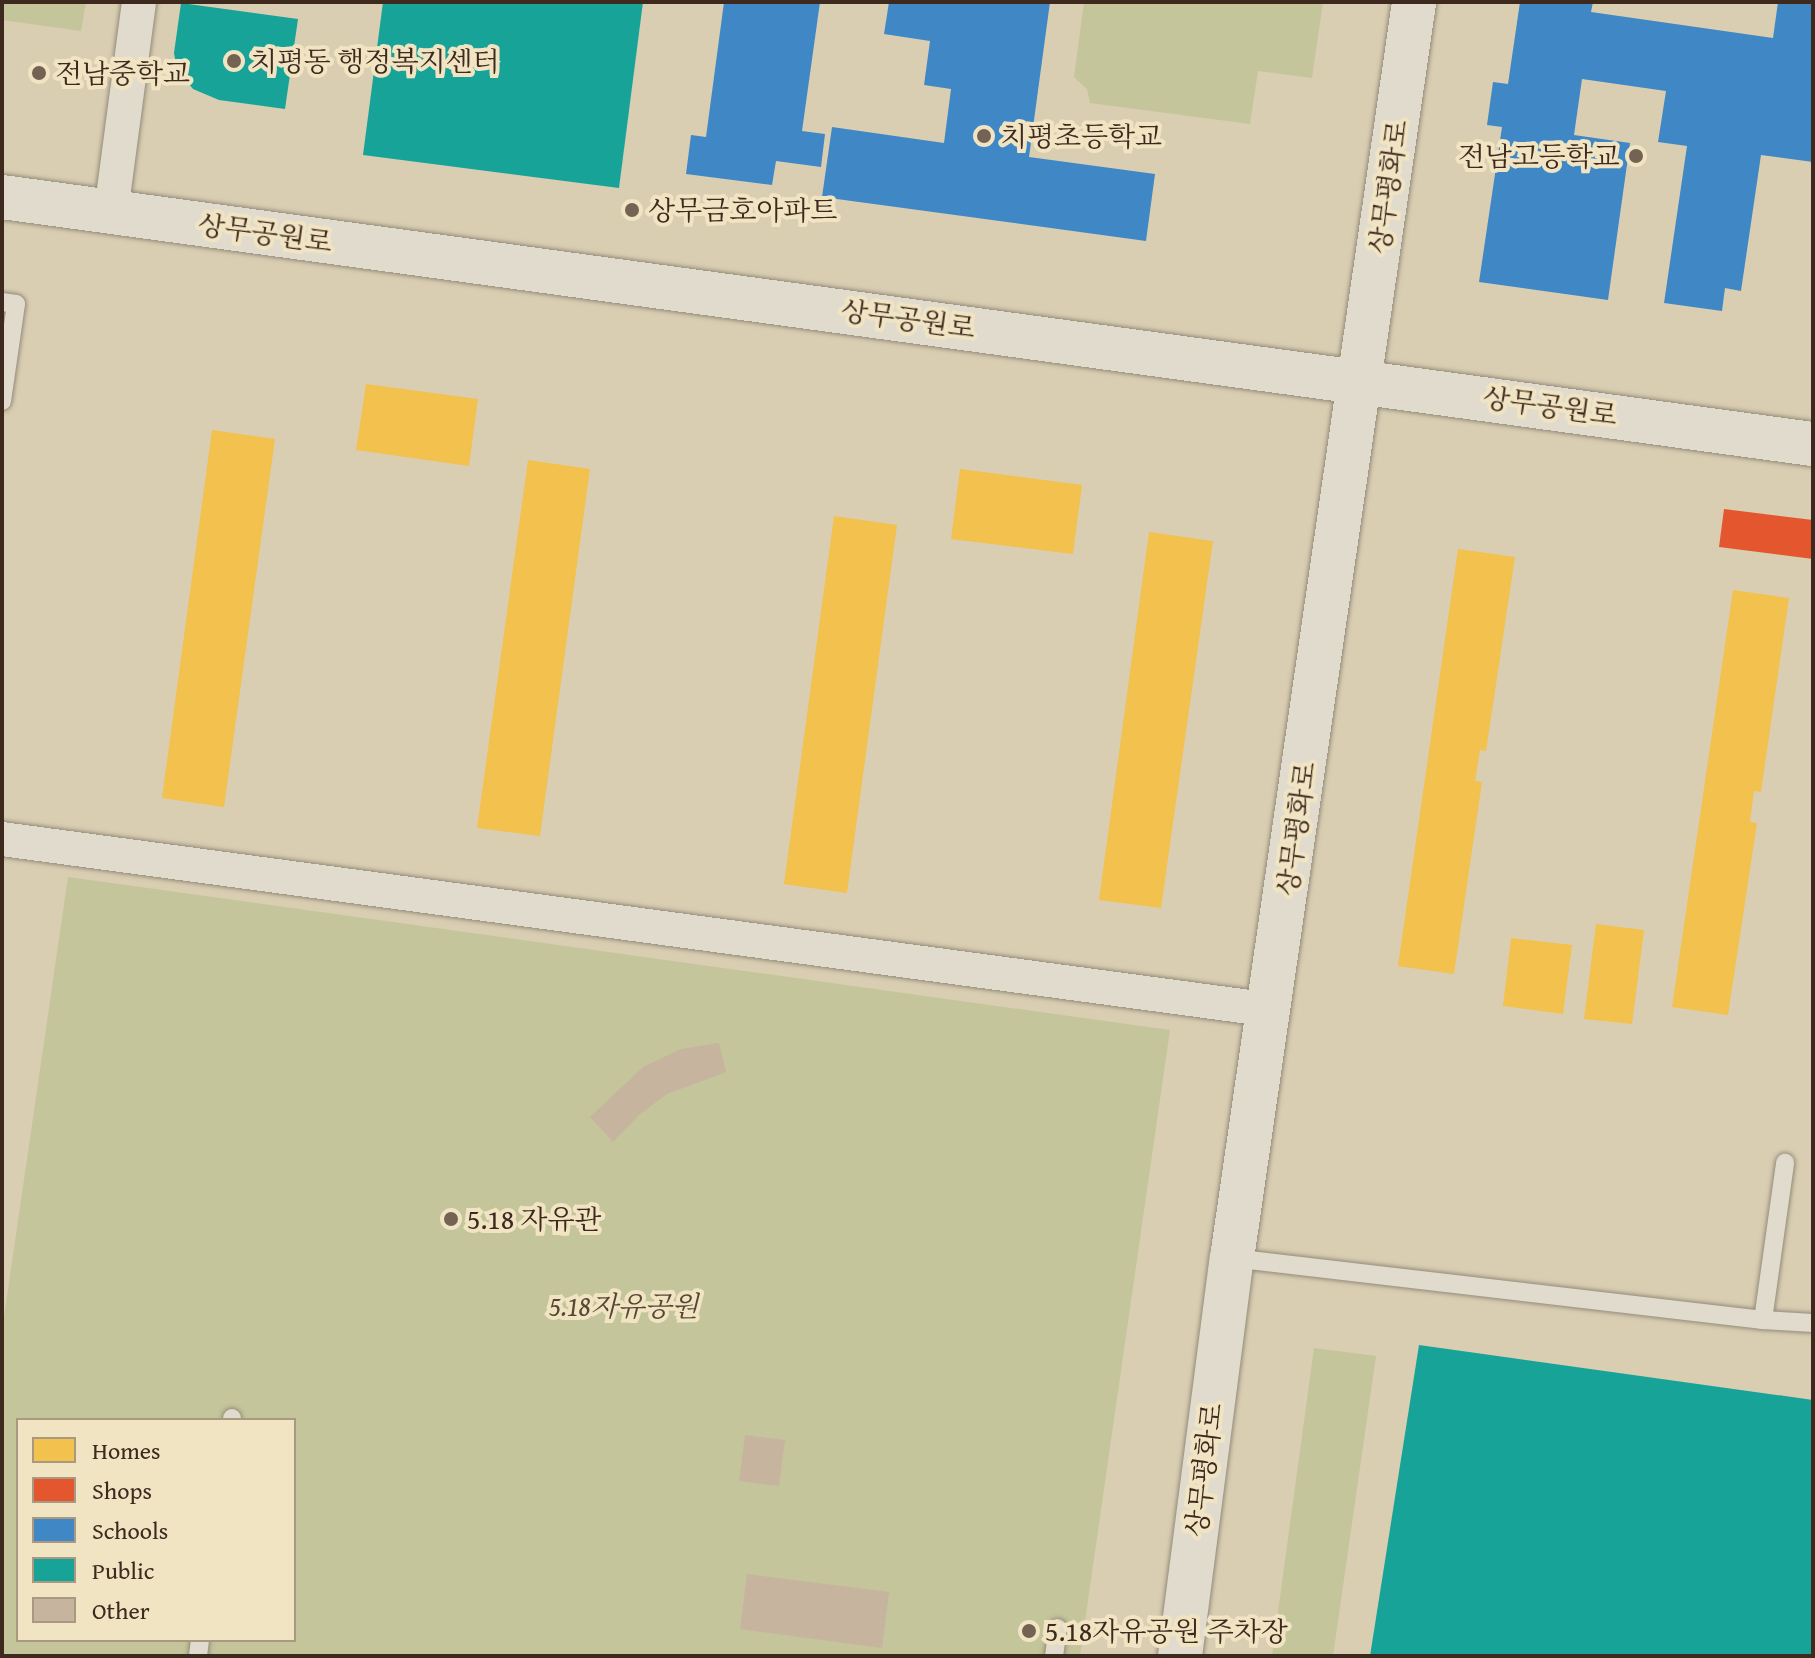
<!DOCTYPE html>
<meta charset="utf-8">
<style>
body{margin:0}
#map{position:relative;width:1815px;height:1658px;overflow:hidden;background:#d9ceb2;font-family:"Gentium Book Plus","Noto Serif KR",serif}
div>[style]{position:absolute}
.green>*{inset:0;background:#c4c59b}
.homes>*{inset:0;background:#f2c14e}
.shops>*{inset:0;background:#e4572e}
.schools>*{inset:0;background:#3f88c5}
.public>*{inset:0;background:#17a398}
.building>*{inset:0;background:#c6b49f}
.roads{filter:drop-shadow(0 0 2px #948b7a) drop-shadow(0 0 2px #948b7a)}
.lane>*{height:18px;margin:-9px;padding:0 9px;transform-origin:9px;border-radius:9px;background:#e0dbcd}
.street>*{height:34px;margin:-17px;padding:0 17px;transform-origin:17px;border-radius:17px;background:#e0dbcd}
.secondary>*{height:44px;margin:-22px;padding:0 22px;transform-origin:22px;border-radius:22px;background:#e0dbcd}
.dots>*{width:22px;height:22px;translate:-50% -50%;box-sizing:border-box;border:4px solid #f0e4c3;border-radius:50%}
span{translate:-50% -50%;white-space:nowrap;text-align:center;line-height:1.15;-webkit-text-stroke:8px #f0e4c3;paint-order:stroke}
.poi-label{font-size:28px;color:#3e291f}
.left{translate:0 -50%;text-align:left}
.right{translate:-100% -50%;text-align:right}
.street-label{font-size:28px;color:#3e291f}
.park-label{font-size:28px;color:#554734;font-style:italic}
.frame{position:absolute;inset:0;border:4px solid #3e291f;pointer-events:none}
.legend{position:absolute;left:16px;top:1418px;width:280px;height:224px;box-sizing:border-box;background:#f0e4c3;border:2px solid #a99981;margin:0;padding:10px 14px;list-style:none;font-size:24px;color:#3e291f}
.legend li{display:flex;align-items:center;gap:16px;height:40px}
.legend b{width:40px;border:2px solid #a99981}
</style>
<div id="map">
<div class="green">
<div style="clip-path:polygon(2px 2px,86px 2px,81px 31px,2px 20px)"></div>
<div style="clip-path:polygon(1084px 2px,1323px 2px,1312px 78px,1258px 71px,1250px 124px,1090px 103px,1087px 89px,1074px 77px)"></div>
<div style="clip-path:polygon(evenodd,68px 877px,1170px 1030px,1080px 1656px,2px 1656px,2px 1331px,68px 877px,18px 1420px,294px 1420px,294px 1640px,18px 1640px,18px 1420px)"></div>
<div style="clip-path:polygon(1314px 1348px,1376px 1356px,1333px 1656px,1272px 1656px)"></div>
</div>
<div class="homes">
<div style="clip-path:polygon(366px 384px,478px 399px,469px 466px,356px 450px)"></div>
<div style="clip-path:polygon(212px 430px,275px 439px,224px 807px,162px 798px)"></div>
<div style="clip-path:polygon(528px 460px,590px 469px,540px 836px,477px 828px)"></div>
<div style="clip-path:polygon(960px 469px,1082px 485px,1073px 554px,951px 539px)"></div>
<div style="clip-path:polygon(834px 516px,897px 525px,847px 893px,784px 884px)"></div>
<div style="clip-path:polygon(1149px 532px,1213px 541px,1161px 908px,1099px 900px)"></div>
<div style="clip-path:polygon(1458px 549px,1515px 557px,1486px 751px,1480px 750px,1475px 781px,1482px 782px,1454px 974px,1398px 966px)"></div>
<div style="clip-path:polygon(1733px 590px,1789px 598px,1761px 792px,1754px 791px,1750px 822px,1757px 823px,1728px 1015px,1672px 1007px)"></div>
<div style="clip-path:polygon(1596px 924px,1644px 930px,1632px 1024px,1584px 1019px)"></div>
<div style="clip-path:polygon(1511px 938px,1572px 945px,1563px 1014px,1503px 1006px)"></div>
</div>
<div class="shops">
<div style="clip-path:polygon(1724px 509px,1813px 520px,1813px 559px,1719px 547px)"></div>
</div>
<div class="schools">
<div style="clip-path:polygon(724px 2px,820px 2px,802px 131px,825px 134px,821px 167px,776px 161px,772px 185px,686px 174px,691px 135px,706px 137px)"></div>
<div style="clip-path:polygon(889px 2px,1050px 2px,1029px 157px,1155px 174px,1146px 241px,822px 197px,832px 127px,944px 143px,951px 89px,924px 85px,930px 41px,884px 34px)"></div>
<div style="clip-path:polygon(1520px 2px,1593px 2px,1591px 12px,1773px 38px,1778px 2px,1813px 2px,1813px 162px,1761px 155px,1741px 291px,1725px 288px,1722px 311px,1664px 303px,1687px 146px,1658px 142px,1666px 91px,1582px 79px,1574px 135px,1630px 143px,1608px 300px,1479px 282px,1502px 127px,1487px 125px,1493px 82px,1508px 84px)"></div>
</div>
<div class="public">
<div style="clip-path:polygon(383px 2px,643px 2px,619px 188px,363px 155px)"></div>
<div style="clip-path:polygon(181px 3px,298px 19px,285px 109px,219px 100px,193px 89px,177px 70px,174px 53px)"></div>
<div style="clip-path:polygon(1419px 1345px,1813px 1400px,1813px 1656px,1370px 1656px)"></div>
</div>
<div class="building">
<div style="clip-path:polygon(719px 1043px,726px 1072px,667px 1094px,639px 1115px,613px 1142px,590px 1117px,643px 1067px,681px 1049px)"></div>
<div style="clip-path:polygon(745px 1435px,785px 1440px,779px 1486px,739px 1481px)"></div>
<div style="clip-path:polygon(747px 1574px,889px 1592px,882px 1648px,740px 1629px)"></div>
</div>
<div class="roads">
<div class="lane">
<div style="left:2px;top:302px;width:14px;rotate:8deg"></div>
<div style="left:16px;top:304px;width:98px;rotate:98.2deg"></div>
<div style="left:1232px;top:1258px;width:535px;rotate:6.66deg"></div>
<div style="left:1763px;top:1320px;width:50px;rotate:3.4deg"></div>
<div style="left:1763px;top:1320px;width:159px;rotate:-82deg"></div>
<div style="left:232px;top:1420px;width:2px;rotate:-90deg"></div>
<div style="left:198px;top:1656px;width:16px;rotate:-83deg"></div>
<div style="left:1054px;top:1656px;width:28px;rotate:-82deg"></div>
</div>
<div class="street">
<div style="left:111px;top:212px;width:212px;rotate:-82.4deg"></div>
<div style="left:2px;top:839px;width:1280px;rotate:7.67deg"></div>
</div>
<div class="secondary">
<div style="left:2px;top:197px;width:1828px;rotate:7.77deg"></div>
<div style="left:1180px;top:1656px;width:401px;rotate:-82.6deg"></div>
<div style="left:1232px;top:1258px;width:1269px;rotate:-81.75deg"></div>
</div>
</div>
<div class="dots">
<div style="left:234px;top:61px;background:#746352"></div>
<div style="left:39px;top:73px;background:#746352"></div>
<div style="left:984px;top:136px;background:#746352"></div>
<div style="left:1636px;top:156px;background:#746352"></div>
<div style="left:632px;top:210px;background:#746352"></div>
<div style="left:451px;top:1219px;background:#746352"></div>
<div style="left:1029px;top:1631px;background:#746352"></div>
</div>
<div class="poi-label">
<span class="left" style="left:250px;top:61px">치평동 행정복지센터</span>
<span class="left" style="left:55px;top:73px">전남중학교</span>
<span class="left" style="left:1000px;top:136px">치평초등학교</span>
<span class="right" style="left:1620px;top:156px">전남고등학교</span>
<span class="left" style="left:648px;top:210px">상무금호아파트</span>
<span class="left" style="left:467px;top:1219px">5.18 자유관</span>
<span class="left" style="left:1045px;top:1631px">5.18자유공원 주차장</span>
</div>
<div class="street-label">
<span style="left:1388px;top:187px;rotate:-82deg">상무평화로</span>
<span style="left:265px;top:233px;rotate:8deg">상무공원로</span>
<span style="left:908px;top:319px;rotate:8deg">상무공원로</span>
<span style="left:1550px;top:406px;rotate:8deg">상무공원로</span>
<span style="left:1296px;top:829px;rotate:-82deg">상무평화로</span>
<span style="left:1204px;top:1470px;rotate:-83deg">상무평화로</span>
</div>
<div class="park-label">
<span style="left:624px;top:1306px">5.18자유공원</span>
</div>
<div class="frame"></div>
<ul class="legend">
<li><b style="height:22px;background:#f2c14e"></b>Homes</li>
<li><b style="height:22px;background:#e4572e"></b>Shops</li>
<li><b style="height:22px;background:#3f88c5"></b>Schools</li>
<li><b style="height:22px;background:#17a398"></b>Public</li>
<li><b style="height:22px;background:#c6b49f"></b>Other</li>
</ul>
</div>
